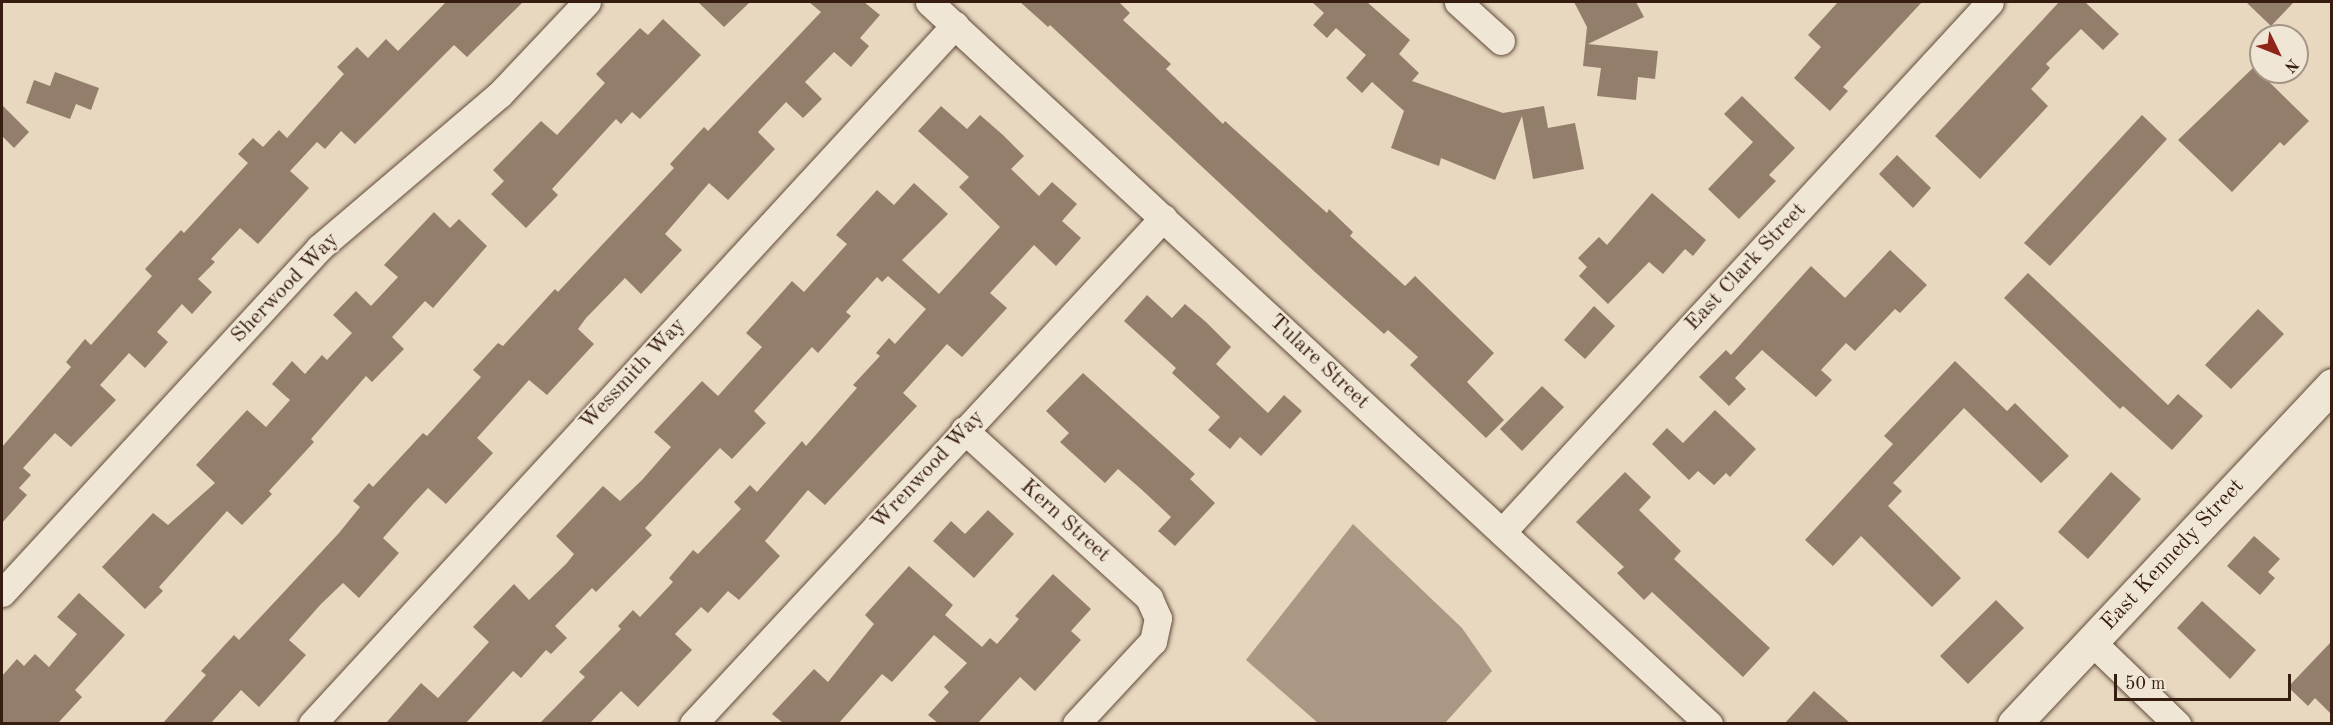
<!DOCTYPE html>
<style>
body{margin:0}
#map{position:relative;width:2333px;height:725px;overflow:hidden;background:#e7d8bf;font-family:"Old Standard TT",serif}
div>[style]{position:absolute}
.water>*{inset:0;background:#ab9884}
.building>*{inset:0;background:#937e6b}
.roads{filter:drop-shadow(0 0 2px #634b3c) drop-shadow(0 0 2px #634b3c)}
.street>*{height:27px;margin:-13.5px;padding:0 13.5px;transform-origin:13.5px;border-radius:13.5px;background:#efe6d5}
.secondary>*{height:33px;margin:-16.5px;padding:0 16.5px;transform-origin:16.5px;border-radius:16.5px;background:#efe6d5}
span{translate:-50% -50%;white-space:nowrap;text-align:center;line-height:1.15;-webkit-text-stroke:4.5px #efe6d5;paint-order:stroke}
.street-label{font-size:22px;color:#371c10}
.frame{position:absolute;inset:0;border:3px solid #371c10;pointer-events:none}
.north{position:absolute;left:2249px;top:24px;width:60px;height:60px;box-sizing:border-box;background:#efe6d5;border:2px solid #a59586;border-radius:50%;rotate:133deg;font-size:16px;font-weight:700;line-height:24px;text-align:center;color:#371c10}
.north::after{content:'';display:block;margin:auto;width:21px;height:27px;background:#8f2418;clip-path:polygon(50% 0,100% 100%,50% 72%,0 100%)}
.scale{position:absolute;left:2114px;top:674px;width:177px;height:27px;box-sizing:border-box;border:3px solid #371c10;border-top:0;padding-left:8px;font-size:18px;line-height:21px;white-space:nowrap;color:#371c10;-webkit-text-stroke:4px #efe6d5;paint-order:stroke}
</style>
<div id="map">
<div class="water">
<div style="clip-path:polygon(1353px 524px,1462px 628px,1492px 671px,1445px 723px,1318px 723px,1246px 660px)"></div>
</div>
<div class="building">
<div style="clip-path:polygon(446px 2px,523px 2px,467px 57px,454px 45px,355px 144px,341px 131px,325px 149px,317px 142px,290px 171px,309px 188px,258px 244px,240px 228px,211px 259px,215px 262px,198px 279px,212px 292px,192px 314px,182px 304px,157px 332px,168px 342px,145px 368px,129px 353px,100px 385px,116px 400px,71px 447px,55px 433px,23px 468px,31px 475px,19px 488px,27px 495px,2px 523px,2px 447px,71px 367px,66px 362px,85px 339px,91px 345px,152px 276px,145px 269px,181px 230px,184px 233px,248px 163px,238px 154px,253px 138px,263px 147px,279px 130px,287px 138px,344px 74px,337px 67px,357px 47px,368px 58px,386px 39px,398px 51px)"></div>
<div style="clip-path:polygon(698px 2px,750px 2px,724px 27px)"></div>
<div style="clip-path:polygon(809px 2px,864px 2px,880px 15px,860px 38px,869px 46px,851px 67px,834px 52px,805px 82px,822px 99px,803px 118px,786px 102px,758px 132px,775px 149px,728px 200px,709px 183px,665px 234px,682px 250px,641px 294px,625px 278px,586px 318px,578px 329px,594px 344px,547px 395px,529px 380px,477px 438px,493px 453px,446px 504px,428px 488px,414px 503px,383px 538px,399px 553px,359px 598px,343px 583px,321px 604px,289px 640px,306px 655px,259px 707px,241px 690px,211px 723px,163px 723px,206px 675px,201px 671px,234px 635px,239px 640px,339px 533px,360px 507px,353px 501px,369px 483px,373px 487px,423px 433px,427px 436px,481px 377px,473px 370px,498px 343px,503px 346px,555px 289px,558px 292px,674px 168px,670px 164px,704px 127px,708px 131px,821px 12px)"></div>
<div style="clip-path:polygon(1020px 2px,1119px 2px,1130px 13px,1123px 20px,1171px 64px,1166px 69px,1223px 124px,1225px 121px,1327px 213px,1329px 209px,1353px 232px,1350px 236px,1405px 286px,1415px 276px,1494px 353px,1467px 382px,1504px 420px,1486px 438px,1410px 365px,1418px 357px,1388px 330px,1384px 334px,1315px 272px,1050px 25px,1048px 27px)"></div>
<div style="clip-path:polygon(1312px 2px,1367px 2px,1410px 40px,1399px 54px,1419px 73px,1412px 81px,1503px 113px,1544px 106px,1548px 128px,1575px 123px,1584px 169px,1533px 179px,1522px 116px,1495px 180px,1441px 158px,1439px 166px,1391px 148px,1404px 111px,1372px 82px,1362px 93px,1346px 78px,1366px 55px,1336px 28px,1327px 38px,1313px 25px,1324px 13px)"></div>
<div style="clip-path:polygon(1574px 2px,1636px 2px,1644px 17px,1588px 44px,1658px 51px,1655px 79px,1638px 77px,1636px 100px,1597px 96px,1601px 68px,1583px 66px,1587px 27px)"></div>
<div style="clip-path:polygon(1838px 2px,1922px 2px,1843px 87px,1848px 91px,1830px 111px,1794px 78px,1821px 47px,1808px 35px)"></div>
<div style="clip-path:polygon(2059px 2px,2085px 2px,2119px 34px,2103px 50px,2081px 29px,2046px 64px,2050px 68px,2031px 89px,2048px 106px,1980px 179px,1935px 136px)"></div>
<div style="clip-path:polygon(2246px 2px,2294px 2px,2271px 26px)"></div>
<div style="clip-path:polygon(663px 19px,701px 55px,640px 119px,632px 112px,621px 124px,616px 119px,552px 189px,558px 195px,526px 228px,491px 194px,504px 181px,493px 170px,541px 121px,557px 135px,605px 83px,596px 74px,640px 28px,648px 35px)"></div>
<div style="clip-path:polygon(2254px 67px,2309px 121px,2284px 146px,2280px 142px,2232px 192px,2178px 140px)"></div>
<div style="clip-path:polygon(55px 72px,99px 88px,91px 110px,76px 104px,70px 119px,26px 103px,34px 80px,50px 86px)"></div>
<div style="clip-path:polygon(1742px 96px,1795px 148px,1769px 175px,1776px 181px,1739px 219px,1708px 189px,1753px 142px,1724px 114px)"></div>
<div style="clip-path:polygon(2px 105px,29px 132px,14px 148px,2px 136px)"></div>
<div style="clip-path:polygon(941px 106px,967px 129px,980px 115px,1003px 135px,1024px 156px,1011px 169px,1039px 196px,1052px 182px,1077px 204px,1062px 221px,1081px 238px,1056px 266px,1034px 245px,990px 293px,1007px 308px,962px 357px,947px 344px,903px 393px,917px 406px,825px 505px,808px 490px,765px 541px,780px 556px,739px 600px,728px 591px,708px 613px,701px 607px,675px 634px,692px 650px,638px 707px,621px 691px,590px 723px,540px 723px,585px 677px,579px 672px,621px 629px,618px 626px,633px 610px,640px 617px,673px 582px,669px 578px,693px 550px,698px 554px,741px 509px,734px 502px,750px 485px,757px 492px,802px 441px,806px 446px,857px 388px,853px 385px,880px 356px,876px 353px,889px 338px,895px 344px,926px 309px,888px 276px,882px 282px,877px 277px,846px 312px,851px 316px,818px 353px,812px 347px,754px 411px,766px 423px,732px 459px,720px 448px,645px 528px,652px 535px,596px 592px,592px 588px,555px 626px,567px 638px,551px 654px,546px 650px,521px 678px,513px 671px,466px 723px,386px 723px,421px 683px,438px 698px,470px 663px,489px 642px,473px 627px,514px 584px,529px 600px,567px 563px,574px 554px,556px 536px,603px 486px,620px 501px,642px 480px,671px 447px,654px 432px,702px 381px,718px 396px,762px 347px,746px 333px,792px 281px,804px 292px,847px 244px,836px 235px,877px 190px,894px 205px,914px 183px,948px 214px,902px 260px,939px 294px,1000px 227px,959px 187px,969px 177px,918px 131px)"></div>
<div style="clip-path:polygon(2142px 115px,2167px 139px,2050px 266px,2024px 243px)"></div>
<div style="clip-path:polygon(1897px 155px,1931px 188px,1913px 208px,1879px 174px)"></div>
<div style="clip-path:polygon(1652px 193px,1706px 240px,1693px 256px,1685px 249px,1663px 274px,1649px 262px,1608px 304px,1579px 276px,1587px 267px,1578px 258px,1599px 237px,1607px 245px)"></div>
<div style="clip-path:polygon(434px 212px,450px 228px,459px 219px,487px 246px,433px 308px,425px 301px,392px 337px,404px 349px,372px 382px,366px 376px,311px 439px,314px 442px,269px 491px,272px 494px,242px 525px,227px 511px,159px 587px,163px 591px,145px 609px,102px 567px,153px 513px,168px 525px,215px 483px,196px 465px,247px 410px,266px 427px,290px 400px,272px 384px,292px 361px,305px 374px,322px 355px,327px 360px,352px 333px,333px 315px,356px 291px,371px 306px,398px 277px,384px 265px)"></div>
<div style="clip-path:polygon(1890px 250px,1927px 285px,1900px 313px,1895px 309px,1855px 351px,1846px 343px,1821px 370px,1832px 380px,1816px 397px,1762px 350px,1735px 378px,1746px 389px,1729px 406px,1699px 377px,1726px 350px,1731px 355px,1811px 266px,1845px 298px)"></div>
<div style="clip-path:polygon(2028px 273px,2168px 405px,2178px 394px,2203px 416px,2172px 450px,2123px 406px,2120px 409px,2004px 298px)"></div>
<div style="clip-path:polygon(1147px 295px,1172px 318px,1185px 304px,1206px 322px,1231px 347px,1216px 364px,1268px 413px,1284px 395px,1302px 411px,1261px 456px,1240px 437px,1230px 449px,1208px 430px,1220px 417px,1172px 373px,1176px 368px,1124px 321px)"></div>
<div style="clip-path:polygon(1594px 306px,1615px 326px,1585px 359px,1564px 340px)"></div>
<div style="clip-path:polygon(2258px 309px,2284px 334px,2231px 389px,2205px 365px)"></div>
<div style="clip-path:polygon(1955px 361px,2007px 411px,2015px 403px,2069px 456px,2041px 483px,1964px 408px,1893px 483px,1902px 491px,1888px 506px,1961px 578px,1932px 607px,1861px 536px,1833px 566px,1805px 540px,1893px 444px,1884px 436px)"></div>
<div style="clip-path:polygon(1083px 373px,1195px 474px,1190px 479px,1215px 503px,1175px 546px,1158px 531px,1171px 517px,1141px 489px,1118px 469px,1105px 483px,1060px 442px,1069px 433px,1046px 411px)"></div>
<div style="clip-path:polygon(1542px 386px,1564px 407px,1522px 451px,1500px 429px)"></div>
<div style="clip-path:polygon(1715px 410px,1756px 449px,1730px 477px,1726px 473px,1714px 485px,1698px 471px,1689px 480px,1652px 444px,1667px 428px,1683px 443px)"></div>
<div style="clip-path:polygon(1625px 472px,1651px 497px,1639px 510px,1681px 551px,1674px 559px,1770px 648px,1743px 677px,1652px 592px,1644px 600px,1617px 573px,1624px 567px,1576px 522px)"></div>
<div style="clip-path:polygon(2111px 472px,2141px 499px,2088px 559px,2058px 532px)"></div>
<div style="clip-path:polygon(988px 510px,1014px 534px,974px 578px,933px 541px,951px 521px,965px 534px)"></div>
<div style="clip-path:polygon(2254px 536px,2280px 559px,2268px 572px,2275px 578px,2260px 595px,2227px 566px)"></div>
<div style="clip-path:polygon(909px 566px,953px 605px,945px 615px,982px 647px,990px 638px,997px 644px,1019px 619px,1015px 616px,1053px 574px,1091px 609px,1071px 631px,1081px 640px,1035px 691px,1020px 677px,978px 723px,938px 723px,928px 715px,949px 692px,944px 687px,967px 663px,934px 635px,892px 682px,882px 674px,839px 723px,783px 723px,772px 714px,814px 669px,828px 682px,874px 624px,865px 615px)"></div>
<div style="clip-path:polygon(79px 593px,125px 635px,75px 690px,82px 697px,58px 723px,2px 723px,2px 676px,17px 659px,24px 666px,35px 654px,49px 667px,77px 634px,57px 617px)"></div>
<div style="clip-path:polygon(1996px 600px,2024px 628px,1968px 684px,1940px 656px)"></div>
<div style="clip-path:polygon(2202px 601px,2256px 650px,2230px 679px,2177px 628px)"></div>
<div style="clip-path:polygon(2331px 642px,2331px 714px,2315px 698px,2308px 706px,2288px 687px)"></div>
<div style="clip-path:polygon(1814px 691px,1850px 723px,1785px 723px)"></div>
</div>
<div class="roads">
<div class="street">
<div style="left:929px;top:2px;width:1063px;rotate:42.79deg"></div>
<div style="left:1458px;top:2px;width:58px;rotate:42.2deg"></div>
<div style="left:964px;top:430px;width:250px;rotate:42.2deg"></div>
<div style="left:1149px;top:598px;width:22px;rotate:66deg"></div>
<div style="left:1158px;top:618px;width:24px;rotate:102deg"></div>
<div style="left:1153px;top:641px;width:113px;rotate:132.9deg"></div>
<div style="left:1502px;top:532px;width:720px;rotate:-47.36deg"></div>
<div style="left:2px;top:593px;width:469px;rotate:-47.4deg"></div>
<div style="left:319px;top:248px;width:236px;rotate:-40.4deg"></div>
<div style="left:499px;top:95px;width:128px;rotate:-46.6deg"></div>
<div style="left:2091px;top:641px;width:120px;rotate:44deg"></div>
<div style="left:312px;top:724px;width:950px;rotate:-47.39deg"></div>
<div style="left:693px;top:724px;width:691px;rotate:-47.11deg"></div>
</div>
<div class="secondary">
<div style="left:2014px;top:724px;width:465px;rotate:-46.8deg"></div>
</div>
</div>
<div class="street-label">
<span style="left:1746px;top:267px;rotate:-47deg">East Clark Street</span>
<span style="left:285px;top:288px;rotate:-46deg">Sherwood Way</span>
<span style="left:1319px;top:362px;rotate:43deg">Tulare Street</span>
<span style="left:633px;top:374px;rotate:-47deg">Wessmith Way</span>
<span style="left:928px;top:470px;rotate:-47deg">Wrenwood Way</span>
<span style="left:1065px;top:521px;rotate:42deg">Kern Street</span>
<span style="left:2173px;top:555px;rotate:-47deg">East Kennedy Street</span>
</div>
<div class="frame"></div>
<div class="north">N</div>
<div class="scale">50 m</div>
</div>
